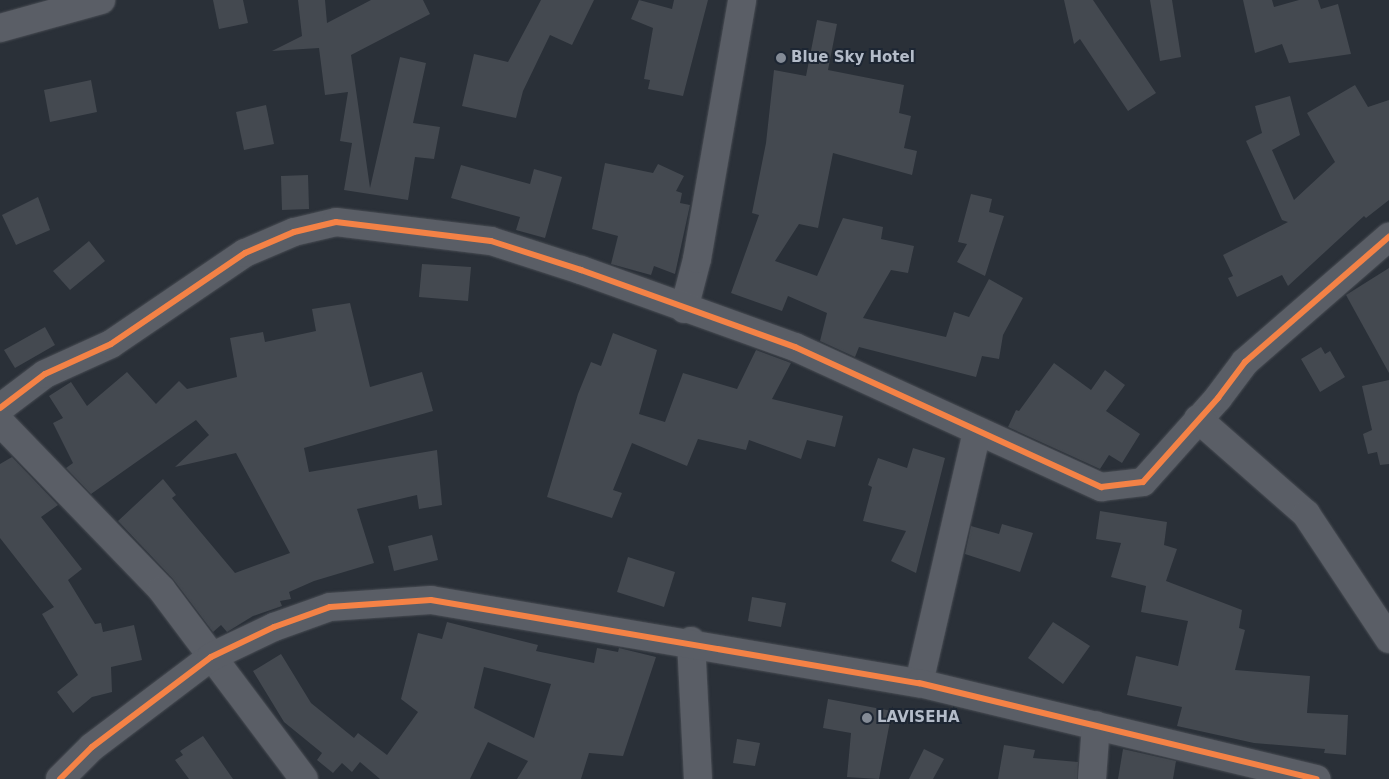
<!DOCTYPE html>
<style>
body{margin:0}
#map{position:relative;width:1389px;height:779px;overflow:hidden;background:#2a3038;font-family:"DejaVu Sans",sans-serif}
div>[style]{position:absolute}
.building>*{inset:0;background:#444950}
.roads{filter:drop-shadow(0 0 1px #484c53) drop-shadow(0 0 1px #484c53)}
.minor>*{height:28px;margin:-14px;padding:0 14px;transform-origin:14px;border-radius:14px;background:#5a5e66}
.cycleway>*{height:6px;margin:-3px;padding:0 3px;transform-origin:3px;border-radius:3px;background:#f48246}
.dots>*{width:14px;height:14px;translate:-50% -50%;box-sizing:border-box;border:2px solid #1d2633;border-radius:50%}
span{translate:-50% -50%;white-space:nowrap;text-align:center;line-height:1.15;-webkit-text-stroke:4px #1d2633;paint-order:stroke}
.poi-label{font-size:15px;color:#b4bcc9;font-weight:700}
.left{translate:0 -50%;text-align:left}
</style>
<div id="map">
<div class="building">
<div style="clip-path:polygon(213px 0,243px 0,248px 23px,219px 29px)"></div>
<div style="clip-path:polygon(298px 0,325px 0,327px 23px,371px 0,423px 0,430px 14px,351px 55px,370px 188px,400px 57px,426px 63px,413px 123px,440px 127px,434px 159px,415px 157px,408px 200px,344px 190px,352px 143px,340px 141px,348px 92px,325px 95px,319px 48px,272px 51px,302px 36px)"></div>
<div style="clip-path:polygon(541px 0,594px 0,572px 45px,550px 35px,523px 91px,516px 118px,462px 106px,474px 54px,508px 62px)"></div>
<div style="clip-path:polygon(639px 0,672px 9px,674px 0,708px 0,683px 96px,648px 89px,650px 80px,644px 79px,653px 28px,631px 19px)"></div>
<div style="clip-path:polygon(1064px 0,1093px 0,1156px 93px,1128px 111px,1080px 39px,1074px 44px)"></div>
<div style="clip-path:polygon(1150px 0,1172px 0,1181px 57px,1160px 61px)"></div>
<div style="clip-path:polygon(1243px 0,1272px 0,1274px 7px,1299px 0,1318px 0,1321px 9px,1338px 4px,1351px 54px,1289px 63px,1282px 44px,1255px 53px)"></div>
<div style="clip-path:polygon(817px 20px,837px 24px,828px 70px,904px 85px,899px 113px,911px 116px,904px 148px,917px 151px,912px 175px,833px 153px,818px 228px,799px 224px,775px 261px,817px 276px,843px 218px,883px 227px,881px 239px,914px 246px,908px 273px,891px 270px,863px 318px,946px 337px,954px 312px,969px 317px,989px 279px,1023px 298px,1003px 335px,999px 359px,982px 356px,976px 377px,859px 347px,855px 357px,820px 341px,827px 313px,788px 296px,782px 311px,731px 293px,759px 215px,752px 213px,766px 143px,774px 70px,806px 76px)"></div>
<div style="clip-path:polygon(91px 80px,97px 112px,50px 122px,44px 90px)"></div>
<div style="clip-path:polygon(1355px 85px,1368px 107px,1389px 100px,1389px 200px,1366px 218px,1364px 216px,1288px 286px,1282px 275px,1237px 297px,1228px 278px,1233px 276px,1223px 255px,1288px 222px,1282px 220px,1246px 141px,1262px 133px,1255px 106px,1290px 96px,1300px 135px,1272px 150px,1294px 200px,1335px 162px,1307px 113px)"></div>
<div style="clip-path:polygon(266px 105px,274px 144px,244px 150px,236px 112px)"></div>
<div style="clip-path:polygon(605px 163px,653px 173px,658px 164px,684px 176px,676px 191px,682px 193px,680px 203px,690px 205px,675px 274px,654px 266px,651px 275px,611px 264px,618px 236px,592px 229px)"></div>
<div style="clip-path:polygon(461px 165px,530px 184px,534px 169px,562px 177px,545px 238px,516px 230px,520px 217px,451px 198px)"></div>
<div style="clip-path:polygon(308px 175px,309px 209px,282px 210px,281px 176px)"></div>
<div style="clip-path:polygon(971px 194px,992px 199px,989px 212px,1004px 216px,985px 276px,957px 262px,967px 244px,958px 242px)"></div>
<div style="clip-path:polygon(38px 197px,50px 230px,16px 245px,2px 215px)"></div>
<div style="clip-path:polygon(89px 241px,105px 261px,70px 290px,53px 271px)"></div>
<div style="clip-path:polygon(422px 264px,471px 267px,468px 301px,419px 297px)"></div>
<div style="clip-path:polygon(1389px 268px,1389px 373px,1346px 295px)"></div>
<div style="clip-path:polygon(350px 303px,370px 387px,422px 372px,433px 411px,304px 448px,309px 472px,437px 450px,442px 505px,419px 509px,417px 495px,357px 509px,374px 563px,314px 581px,289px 592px,291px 599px,280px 601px,282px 606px,253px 616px,227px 632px,221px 625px,213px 632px,173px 579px,118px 521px,163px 479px,176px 495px,172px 498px,235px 573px,290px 553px,236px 453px,175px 467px,209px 435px,196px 420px,91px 494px,66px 468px,73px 463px,53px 423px,63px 418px,49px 396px,71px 382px,87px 406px,127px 372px,156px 404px,179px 381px,187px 389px,237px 377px,230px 338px,263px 332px,265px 342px,316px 331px,312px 309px)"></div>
<div style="clip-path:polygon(45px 327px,55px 345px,15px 368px,4px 350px)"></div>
<div style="clip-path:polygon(613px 333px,657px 350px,639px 414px,665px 422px,683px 373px,737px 389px,756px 350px,791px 363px,772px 399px,843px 416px,835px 447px,807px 440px,801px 459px,749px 440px,746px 450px,698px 439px,687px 466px,632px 443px,613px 490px,622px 493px,612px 518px,547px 497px,578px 394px,591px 362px,601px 366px)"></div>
<div style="clip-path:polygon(1321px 347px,1325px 354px,1330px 351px,1345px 377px,1320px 392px,1301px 359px)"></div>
<div style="clip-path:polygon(1054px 363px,1091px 390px,1105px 370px,1125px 385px,1106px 411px,1140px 434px,1122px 463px,1109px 455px,1100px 469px,1008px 427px,1016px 410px,1019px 411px)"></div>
<div style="clip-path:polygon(1389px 380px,1389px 464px,1380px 465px,1377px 452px,1368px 454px,1363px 434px,1372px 430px,1362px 386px)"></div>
<div style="clip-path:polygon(913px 448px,945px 458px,916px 573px,891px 561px,906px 531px,863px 521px,872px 487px,868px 485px,878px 458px,907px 468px)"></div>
<div style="clip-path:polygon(12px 457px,58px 505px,41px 517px,82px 569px,68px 580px,95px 624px,101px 623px,103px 632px,134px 625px,142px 660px,111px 667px,112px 692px,92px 697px,73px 713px,57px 692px,78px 675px,42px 614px,54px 607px,0 538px,0 464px)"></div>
<div style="clip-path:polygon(1100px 511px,1167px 522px,1164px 545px,1177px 549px,1166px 581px,1242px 610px,1239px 628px,1245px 630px,1235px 670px,1310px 676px,1307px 713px,1348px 715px,1346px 755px,1324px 753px,1325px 749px,1254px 743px,1177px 726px,1182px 707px,1127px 695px,1136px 656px,1178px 666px,1188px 621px,1141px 612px,1146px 586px,1111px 577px,1121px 543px,1096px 539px)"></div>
<div style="clip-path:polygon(1002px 524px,1033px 533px,1020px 572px,965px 554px,971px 526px,999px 534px)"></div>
<div style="clip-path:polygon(432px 535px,438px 560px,394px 571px,388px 546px)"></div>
<div style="clip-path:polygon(628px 557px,675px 572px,664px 607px,617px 592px)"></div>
<div style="clip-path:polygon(752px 597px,786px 603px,781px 627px,748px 621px)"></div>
<div style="clip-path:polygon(evenodd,447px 622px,538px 645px,536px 651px,594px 663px,597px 648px,618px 652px,619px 648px,656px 657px,623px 756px,589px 753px,581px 779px,517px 779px,528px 761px,488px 742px,470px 779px,380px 779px,360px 762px,352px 772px,342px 763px,333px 773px,317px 760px,322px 753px,284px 722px,253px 671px,281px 654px,311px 703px,354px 738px,358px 733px,387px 755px,418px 712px,401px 699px,418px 633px,442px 639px,447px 622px,484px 667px,551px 684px,534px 738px,474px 708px,484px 667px)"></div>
<div style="clip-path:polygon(1053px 622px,1090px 646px,1063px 684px,1028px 658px)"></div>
<div style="clip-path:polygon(828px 699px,892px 711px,879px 779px,847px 777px,851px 733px,823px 728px)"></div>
<div style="clip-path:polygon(203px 736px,233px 779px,189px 779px,175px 760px,183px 755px,180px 751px)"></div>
<div style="clip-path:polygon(737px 739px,760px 743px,755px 766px,733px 763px)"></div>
<div style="clip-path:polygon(1004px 745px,1035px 750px,1033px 758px,1078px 762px,1077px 779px,998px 779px)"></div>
<div style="clip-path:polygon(924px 749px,944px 759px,933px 779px,909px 779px)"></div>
<div style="clip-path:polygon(1123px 749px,1176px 761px,1173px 779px,1118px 779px)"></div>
</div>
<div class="roads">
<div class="minor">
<div style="left:0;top:28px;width:105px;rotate:-15.5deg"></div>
<div style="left:684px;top:309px;width:52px;rotate:-75.4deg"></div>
<div style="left:697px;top:259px;width:263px;rotate:-80.1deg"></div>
<div style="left:0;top:408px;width:56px;rotate:-37.1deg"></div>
<div style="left:45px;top:374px;width:72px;rotate:-24.4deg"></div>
<div style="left:111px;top:344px;width:162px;rotate:-34.2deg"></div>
<div style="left:245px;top:253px;width:53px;rotate:-23.2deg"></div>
<div style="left:294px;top:232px;width:43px;rotate:-13.4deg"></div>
<div style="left:336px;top:222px;width:156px;rotate:7deg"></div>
<div style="left:491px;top:241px;width:95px;rotate:17.9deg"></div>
<div style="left:581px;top:270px;width:227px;rotate:19.8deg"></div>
<div style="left:795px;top:347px;width:337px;rotate:24.6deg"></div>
<div style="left:1101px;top:487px;width:42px;rotate:-6.8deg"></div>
<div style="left:1143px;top:482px;width:113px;rotate:-48.2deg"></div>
<div style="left:1218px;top:398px;width:45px;rotate:-53.1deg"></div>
<div style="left:1245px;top:362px;width:191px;rotate:-41deg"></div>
<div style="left:1198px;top:419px;width:144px;rotate:41.3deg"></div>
<div style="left:1306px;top:514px;width:150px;rotate:56.4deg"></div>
<div style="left:0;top:422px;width:233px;rotate:46deg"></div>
<div style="left:162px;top:590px;width:236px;rotate:53.1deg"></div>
<div style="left:691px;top:641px;width:138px;rotate:87.1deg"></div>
<div style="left:919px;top:683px;width:258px;rotate:-77deg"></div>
<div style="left:60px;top:779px;width:45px;rotate:-45deg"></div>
<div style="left:92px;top:747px;width:149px;rotate:-37.1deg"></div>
<div style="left:211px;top:657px;width:70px;rotate:-25.5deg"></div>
<div style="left:274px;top:627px;width:59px;rotate:-19.7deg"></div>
<div style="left:330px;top:607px;width:101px;rotate:-4deg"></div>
<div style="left:431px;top:600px;width:495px;rotate:9.7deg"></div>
<div style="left:919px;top:683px;width:409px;rotate:13.6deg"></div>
<div style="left:1092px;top:779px;width:54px;rotate:-85.8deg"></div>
</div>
</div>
<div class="cycleway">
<div style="left:0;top:408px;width:56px;rotate:-37.1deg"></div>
<div style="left:45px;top:374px;width:72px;rotate:-24.4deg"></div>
<div style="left:111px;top:344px;width:162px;rotate:-34.2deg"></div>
<div style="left:245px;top:253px;width:53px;rotate:-23.2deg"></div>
<div style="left:294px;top:232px;width:43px;rotate:-13.4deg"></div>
<div style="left:336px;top:222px;width:156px;rotate:7deg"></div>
<div style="left:491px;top:241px;width:95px;rotate:17.9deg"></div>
<div style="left:581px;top:270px;width:227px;rotate:19.8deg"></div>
<div style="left:795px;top:347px;width:337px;rotate:24.6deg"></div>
<div style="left:1101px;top:487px;width:42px;rotate:-6.8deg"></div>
<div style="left:1143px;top:482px;width:113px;rotate:-48.2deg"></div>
<div style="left:1218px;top:398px;width:45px;rotate:-53.1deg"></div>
<div style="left:1245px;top:362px;width:191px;rotate:-41deg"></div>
<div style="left:60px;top:779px;width:45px;rotate:-45deg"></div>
<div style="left:92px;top:747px;width:149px;rotate:-37.1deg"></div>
<div style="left:211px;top:657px;width:70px;rotate:-25.5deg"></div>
<div style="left:274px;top:627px;width:59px;rotate:-19.7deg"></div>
<div style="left:330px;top:607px;width:101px;rotate:-4deg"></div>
<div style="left:431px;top:600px;width:495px;rotate:9.7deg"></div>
<div style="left:919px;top:683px;width:409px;rotate:13.6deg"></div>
</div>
<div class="dots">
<div style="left:781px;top:58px;background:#848b96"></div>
<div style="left:867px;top:718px;background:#848b96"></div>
</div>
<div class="poi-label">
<span class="left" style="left:791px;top:58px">Blue Sky Hotel</span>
<span class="left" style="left:877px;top:718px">LAVISEHA</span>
</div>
</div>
